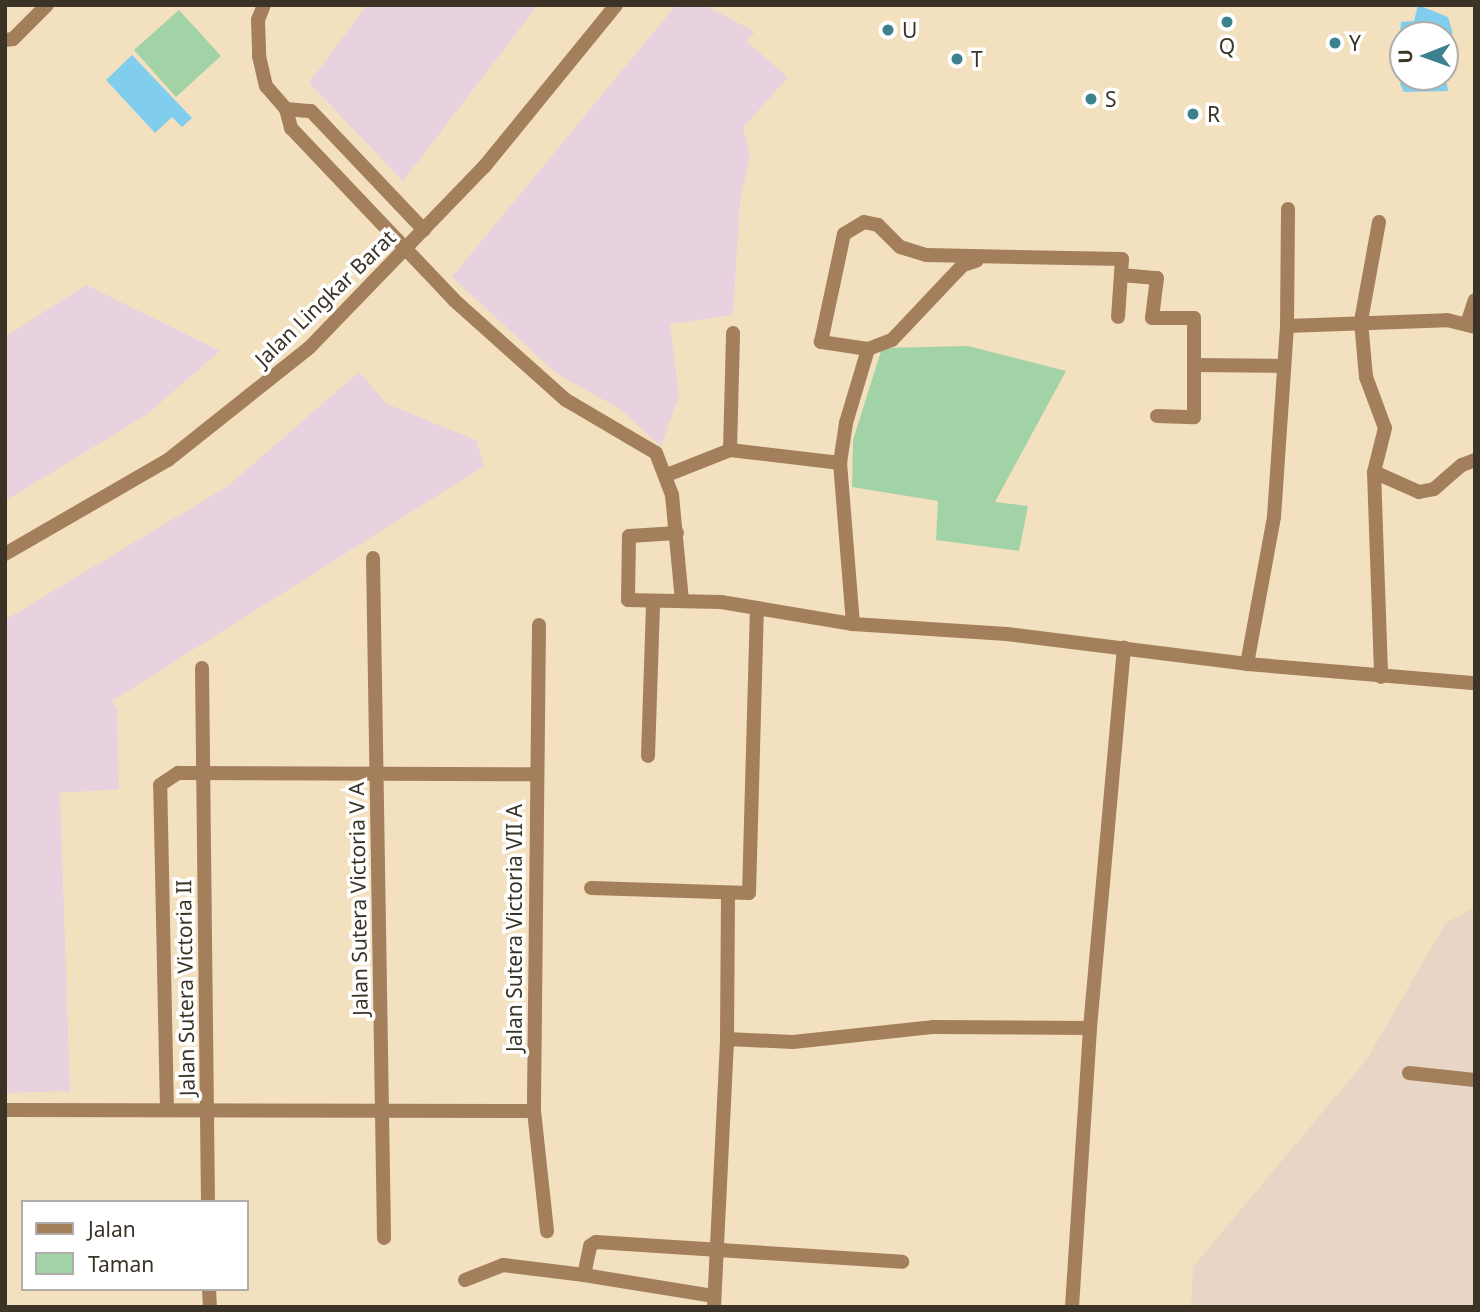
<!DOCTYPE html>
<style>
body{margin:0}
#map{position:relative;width:1480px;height:1312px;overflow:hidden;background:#f3e0bf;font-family:"Noto Sans",sans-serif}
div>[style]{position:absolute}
.commercial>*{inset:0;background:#e8d2df}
.industrial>*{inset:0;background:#e9d5c6}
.green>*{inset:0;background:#a2d3a7}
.water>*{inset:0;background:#80cdee}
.minor>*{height:14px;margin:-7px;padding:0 7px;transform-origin:7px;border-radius:7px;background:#a47f5c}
.tertiary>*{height:14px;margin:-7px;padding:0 7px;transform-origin:7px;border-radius:7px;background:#a47f5c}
.dots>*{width:19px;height:19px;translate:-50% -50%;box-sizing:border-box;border:4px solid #fff;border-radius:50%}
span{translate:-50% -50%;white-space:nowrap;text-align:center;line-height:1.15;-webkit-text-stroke:7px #fff;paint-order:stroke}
.poi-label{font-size:21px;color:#3a3326}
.left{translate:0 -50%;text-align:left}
.street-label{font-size:21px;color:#3a3326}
.frame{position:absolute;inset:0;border:7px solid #3a3326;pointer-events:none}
.legend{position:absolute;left:21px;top:1200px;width:228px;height:91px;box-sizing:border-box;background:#fff;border:2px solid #b0ada8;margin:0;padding:9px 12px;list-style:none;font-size:21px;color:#3a3326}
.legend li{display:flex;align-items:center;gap:14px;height:35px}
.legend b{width:35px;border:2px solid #b0ada8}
.north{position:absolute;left:1389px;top:21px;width:70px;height:70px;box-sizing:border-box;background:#fff;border:2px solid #b0ada8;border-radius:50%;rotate:269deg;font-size:19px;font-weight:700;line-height:28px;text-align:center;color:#3a3326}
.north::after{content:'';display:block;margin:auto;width:24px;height:32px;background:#3c828e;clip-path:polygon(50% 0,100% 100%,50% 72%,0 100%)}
</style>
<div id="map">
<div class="commercial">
<div style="clip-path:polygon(367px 5px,538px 5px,403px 181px,309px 83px)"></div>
<div style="clip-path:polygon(676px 5px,705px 5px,755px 32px,746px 41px,788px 77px,743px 128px,750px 155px,740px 201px,733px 315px,670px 324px,679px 395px,661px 446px,620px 409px,556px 373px,452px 277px)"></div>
<div style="clip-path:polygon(86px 285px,220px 351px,146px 415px,5px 501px,5px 337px)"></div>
<div style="clip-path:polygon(359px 372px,387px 404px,476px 440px,484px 466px,112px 701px,117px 709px,119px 789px,60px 793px,70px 1091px,5px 1093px,5px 620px,228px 486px)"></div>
</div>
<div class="industrial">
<div style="clip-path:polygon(1475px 907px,1475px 1307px,1191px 1307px,1193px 1267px,1367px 1059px,1446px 923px)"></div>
</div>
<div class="green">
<div style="clip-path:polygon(179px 10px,221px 56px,176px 97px,134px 50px)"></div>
<div style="clip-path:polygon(968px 346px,1066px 371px,995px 502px,1028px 506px,1019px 551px,936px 540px,938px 501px,852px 487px,853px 440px,882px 348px)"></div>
</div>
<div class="water">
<div style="clip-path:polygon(1418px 5px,1448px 17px,1453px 34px,1400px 35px,1401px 22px,1414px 21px)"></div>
<div style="clip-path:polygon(132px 55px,192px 118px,182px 127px,172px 117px,155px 133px,106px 80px)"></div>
<div style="clip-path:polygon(1403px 70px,1403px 77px,1445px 77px,1445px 72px,1448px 91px,1404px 92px,1400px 84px)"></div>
</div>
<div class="minor">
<div style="left:264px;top:5px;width:16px;rotate:112deg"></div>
<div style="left:258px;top:20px;width:36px;rotate:88deg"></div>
<div style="left:259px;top:56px;width:31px;rotate:77deg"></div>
<div style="left:266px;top:86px;width:30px;rotate:49deg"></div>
<div style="left:286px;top:109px;width:20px;rotate:75deg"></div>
<div style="left:291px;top:128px;width:237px;rotate:46.5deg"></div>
<div style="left:454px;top:300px;width:150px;rotate:41.8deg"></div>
<div style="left:566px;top:400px;width:104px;rotate:30.5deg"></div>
<div style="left:656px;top:453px;width:45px;rotate:69.1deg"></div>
<div style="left:672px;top:495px;width:106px;rotate:84.6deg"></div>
<div style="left:5px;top:40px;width:8px;rotate:-7deg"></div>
<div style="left:13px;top:39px;width:48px;rotate:-45deg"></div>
<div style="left:286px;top:109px;width:25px;rotate:5deg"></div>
<div style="left:311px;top:111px;width:164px;rotate:46.5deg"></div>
<div style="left:1379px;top:222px;width:101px;rotate:100.3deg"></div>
<div style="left:1361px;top:321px;width:56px;rotate:84.9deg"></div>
<div style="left:1366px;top:377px;width:54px;rotate:69.6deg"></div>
<div style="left:1385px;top:428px;width:45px;rotate:104deg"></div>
<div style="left:1374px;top:472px;width:205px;rotate:88deg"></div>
<div style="left:1121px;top:275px;width:36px;rotate:5deg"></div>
<div style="left:1157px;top:278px;width:40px;rotate:97.1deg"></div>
<div style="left:1152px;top:318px;width:42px"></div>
<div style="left:1194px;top:318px;width:47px;rotate:90deg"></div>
<div style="left:1194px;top:365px;width:90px;rotate:0.6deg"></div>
<div style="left:1467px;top:324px;width:25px;rotate:-72deg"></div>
<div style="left:1287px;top:326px;width:160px;rotate:-2.1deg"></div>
<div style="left:1447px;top:320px;width:29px;rotate:14deg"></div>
<div style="left:868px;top:349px;width:26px;rotate:-21deg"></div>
<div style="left:892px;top:340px;width:103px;rotate:-46.6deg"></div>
<div style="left:963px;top:265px;width:14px;rotate:-17deg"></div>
<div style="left:1157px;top:416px;width:37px;rotate:2deg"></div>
<div style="left:1194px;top:417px;width:52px;rotate:-90deg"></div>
<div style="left:730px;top:450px;width:117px;rotate:-88.5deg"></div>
<div style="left:1374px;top:472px;width:49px;rotate:24deg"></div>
<div style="left:1419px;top:492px;width:15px;rotate:-11deg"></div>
<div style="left:1434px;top:489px;width:37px;rotate:-41deg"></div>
<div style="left:1462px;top:465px;width:14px;rotate:-21deg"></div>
<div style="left:667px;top:475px;width:68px;rotate:-21.6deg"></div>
<div style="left:730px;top:450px;width:111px;rotate:6.7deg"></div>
<div style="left:677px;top:533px;width:48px;rotate:176.4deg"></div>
<div style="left:629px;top:536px;width:64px;rotate:90.9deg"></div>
<div style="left:628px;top:600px;width:93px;rotate:1.2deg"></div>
<div style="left:721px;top:602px;width:134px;rotate:9.5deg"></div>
<div style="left:853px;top:624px;width:154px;rotate:3.7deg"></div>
<div style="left:1007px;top:634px;width:242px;rotate:7.1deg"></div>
<div style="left:1247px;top:664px;width:229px;rotate:4.8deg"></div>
<div style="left:373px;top:558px;width:680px;rotate:89.07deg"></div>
<div style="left:853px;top:624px;width:162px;rotate:-94.6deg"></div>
<div style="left:840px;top:463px;width:40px;rotate:-81.5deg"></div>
<div style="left:846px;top:423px;width:77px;rotate:-73.4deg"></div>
<div style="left:868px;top:349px;width:48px;rotate:-171.5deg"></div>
<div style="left:821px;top:342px;width:110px;rotate:-78deg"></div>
<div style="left:844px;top:234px;width:23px;rotate:-31deg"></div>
<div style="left:864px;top:222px;width:14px;rotate:12deg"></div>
<div style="left:878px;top:225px;width:31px;rotate:45deg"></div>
<div style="left:900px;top:247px;width:27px;rotate:17deg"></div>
<div style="left:926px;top:255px;width:196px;rotate:1.2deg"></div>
<div style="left:1122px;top:259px;width:58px;rotate:93.9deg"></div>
<div style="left:539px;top:625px;width:486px;rotate:90.6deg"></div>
<div style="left:534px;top:1111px;width:121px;rotate:83.8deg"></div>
<div style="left:1247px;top:664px;width:149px;rotate:-79.6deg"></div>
<div style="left:1274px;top:517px;width:191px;rotate:-86.1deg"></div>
<div style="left:1287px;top:326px;width:117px;rotate:-89.5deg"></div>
<div style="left:202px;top:668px;width:534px;rotate:89.36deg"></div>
<div style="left:648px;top:756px;width:154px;rotate:-88.1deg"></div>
<div style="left:591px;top:888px;width:158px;rotate:1.8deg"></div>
<div style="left:749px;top:893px;width:285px;rotate:-88.4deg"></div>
<div style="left:727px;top:1039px;width:66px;rotate:2.6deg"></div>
<div style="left:793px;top:1042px;width:142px;rotate:-6.1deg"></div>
<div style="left:934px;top:1027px;width:156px;rotate:0.4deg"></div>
<div style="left:1409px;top:1073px;width:66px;rotate:6.1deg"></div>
<div style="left:5px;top:1110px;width:529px;rotate:0.11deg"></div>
<div style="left:167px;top:1110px;width:325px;rotate:-91.2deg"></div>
<div style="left:160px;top:785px;width:22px;rotate:-34deg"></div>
<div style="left:178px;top:773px;width:358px;rotate:0.2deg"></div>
<div style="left:584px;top:1275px;width:132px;rotate:9.2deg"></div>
<div style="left:465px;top:1280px;width:41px;rotate:-21.5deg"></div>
<div style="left:503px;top:1265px;width:82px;rotate:7deg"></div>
<div style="left:584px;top:1275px;width:30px;rotate:-78deg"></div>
<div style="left:590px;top:1246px;width:7px;rotate:-34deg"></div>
<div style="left:596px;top:1242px;width:307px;rotate:3.7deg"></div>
<div style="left:209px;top:1289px;width:18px;rotate:87deg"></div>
<div style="left:714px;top:1307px;width:268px;rotate:-87.2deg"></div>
<div style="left:727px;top:1039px;width:145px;rotate:-89.6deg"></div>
<div style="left:1072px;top:1307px;width:280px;rotate:-86.3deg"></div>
<div style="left:1090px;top:1028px;width:382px;rotate:-84.9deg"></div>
</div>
<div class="tertiary">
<div style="left:5px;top:554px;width:188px;rotate:-30deg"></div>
<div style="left:168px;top:460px;width:180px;rotate:-38.5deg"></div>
<div style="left:309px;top:348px;width:252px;rotate:-46deg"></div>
<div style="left:484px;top:167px;width:209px;rotate:-50.8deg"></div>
</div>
<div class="dots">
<div style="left:1227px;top:22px;background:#3c828e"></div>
<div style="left:888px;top:30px;background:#3c828e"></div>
<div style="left:1335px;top:43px;background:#3c828e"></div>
<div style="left:957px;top:59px;background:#3c828e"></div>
<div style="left:1091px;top:99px;background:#3c828e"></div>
<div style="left:1193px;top:114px;background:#3c828e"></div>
</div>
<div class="poi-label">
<span class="left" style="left:902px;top:30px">U</span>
<span class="left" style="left:1349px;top:43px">Y</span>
<span style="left:1227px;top:46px">Q</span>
<span class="left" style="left:971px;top:59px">T</span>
<span class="left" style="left:1105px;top:99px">S</span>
<span class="left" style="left:1207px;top:114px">R</span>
</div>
<div class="street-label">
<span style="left:325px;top:298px;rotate:-44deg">Jalan Lingkar Barat</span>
<span style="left:358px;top:899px;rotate:-91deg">Jalan Sutera Victoria V A</span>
<span style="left:514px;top:928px;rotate:-90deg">Jalan Sutera Victoria VII A</span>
<span style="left:185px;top:988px;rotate:-91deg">Jalan Sutera Victoria II</span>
</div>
<div class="frame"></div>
<ul class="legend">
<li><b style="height:9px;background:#a47f5c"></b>Jalan</li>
<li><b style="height:19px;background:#a2d3a7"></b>Taman</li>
</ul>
<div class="north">U</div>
</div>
